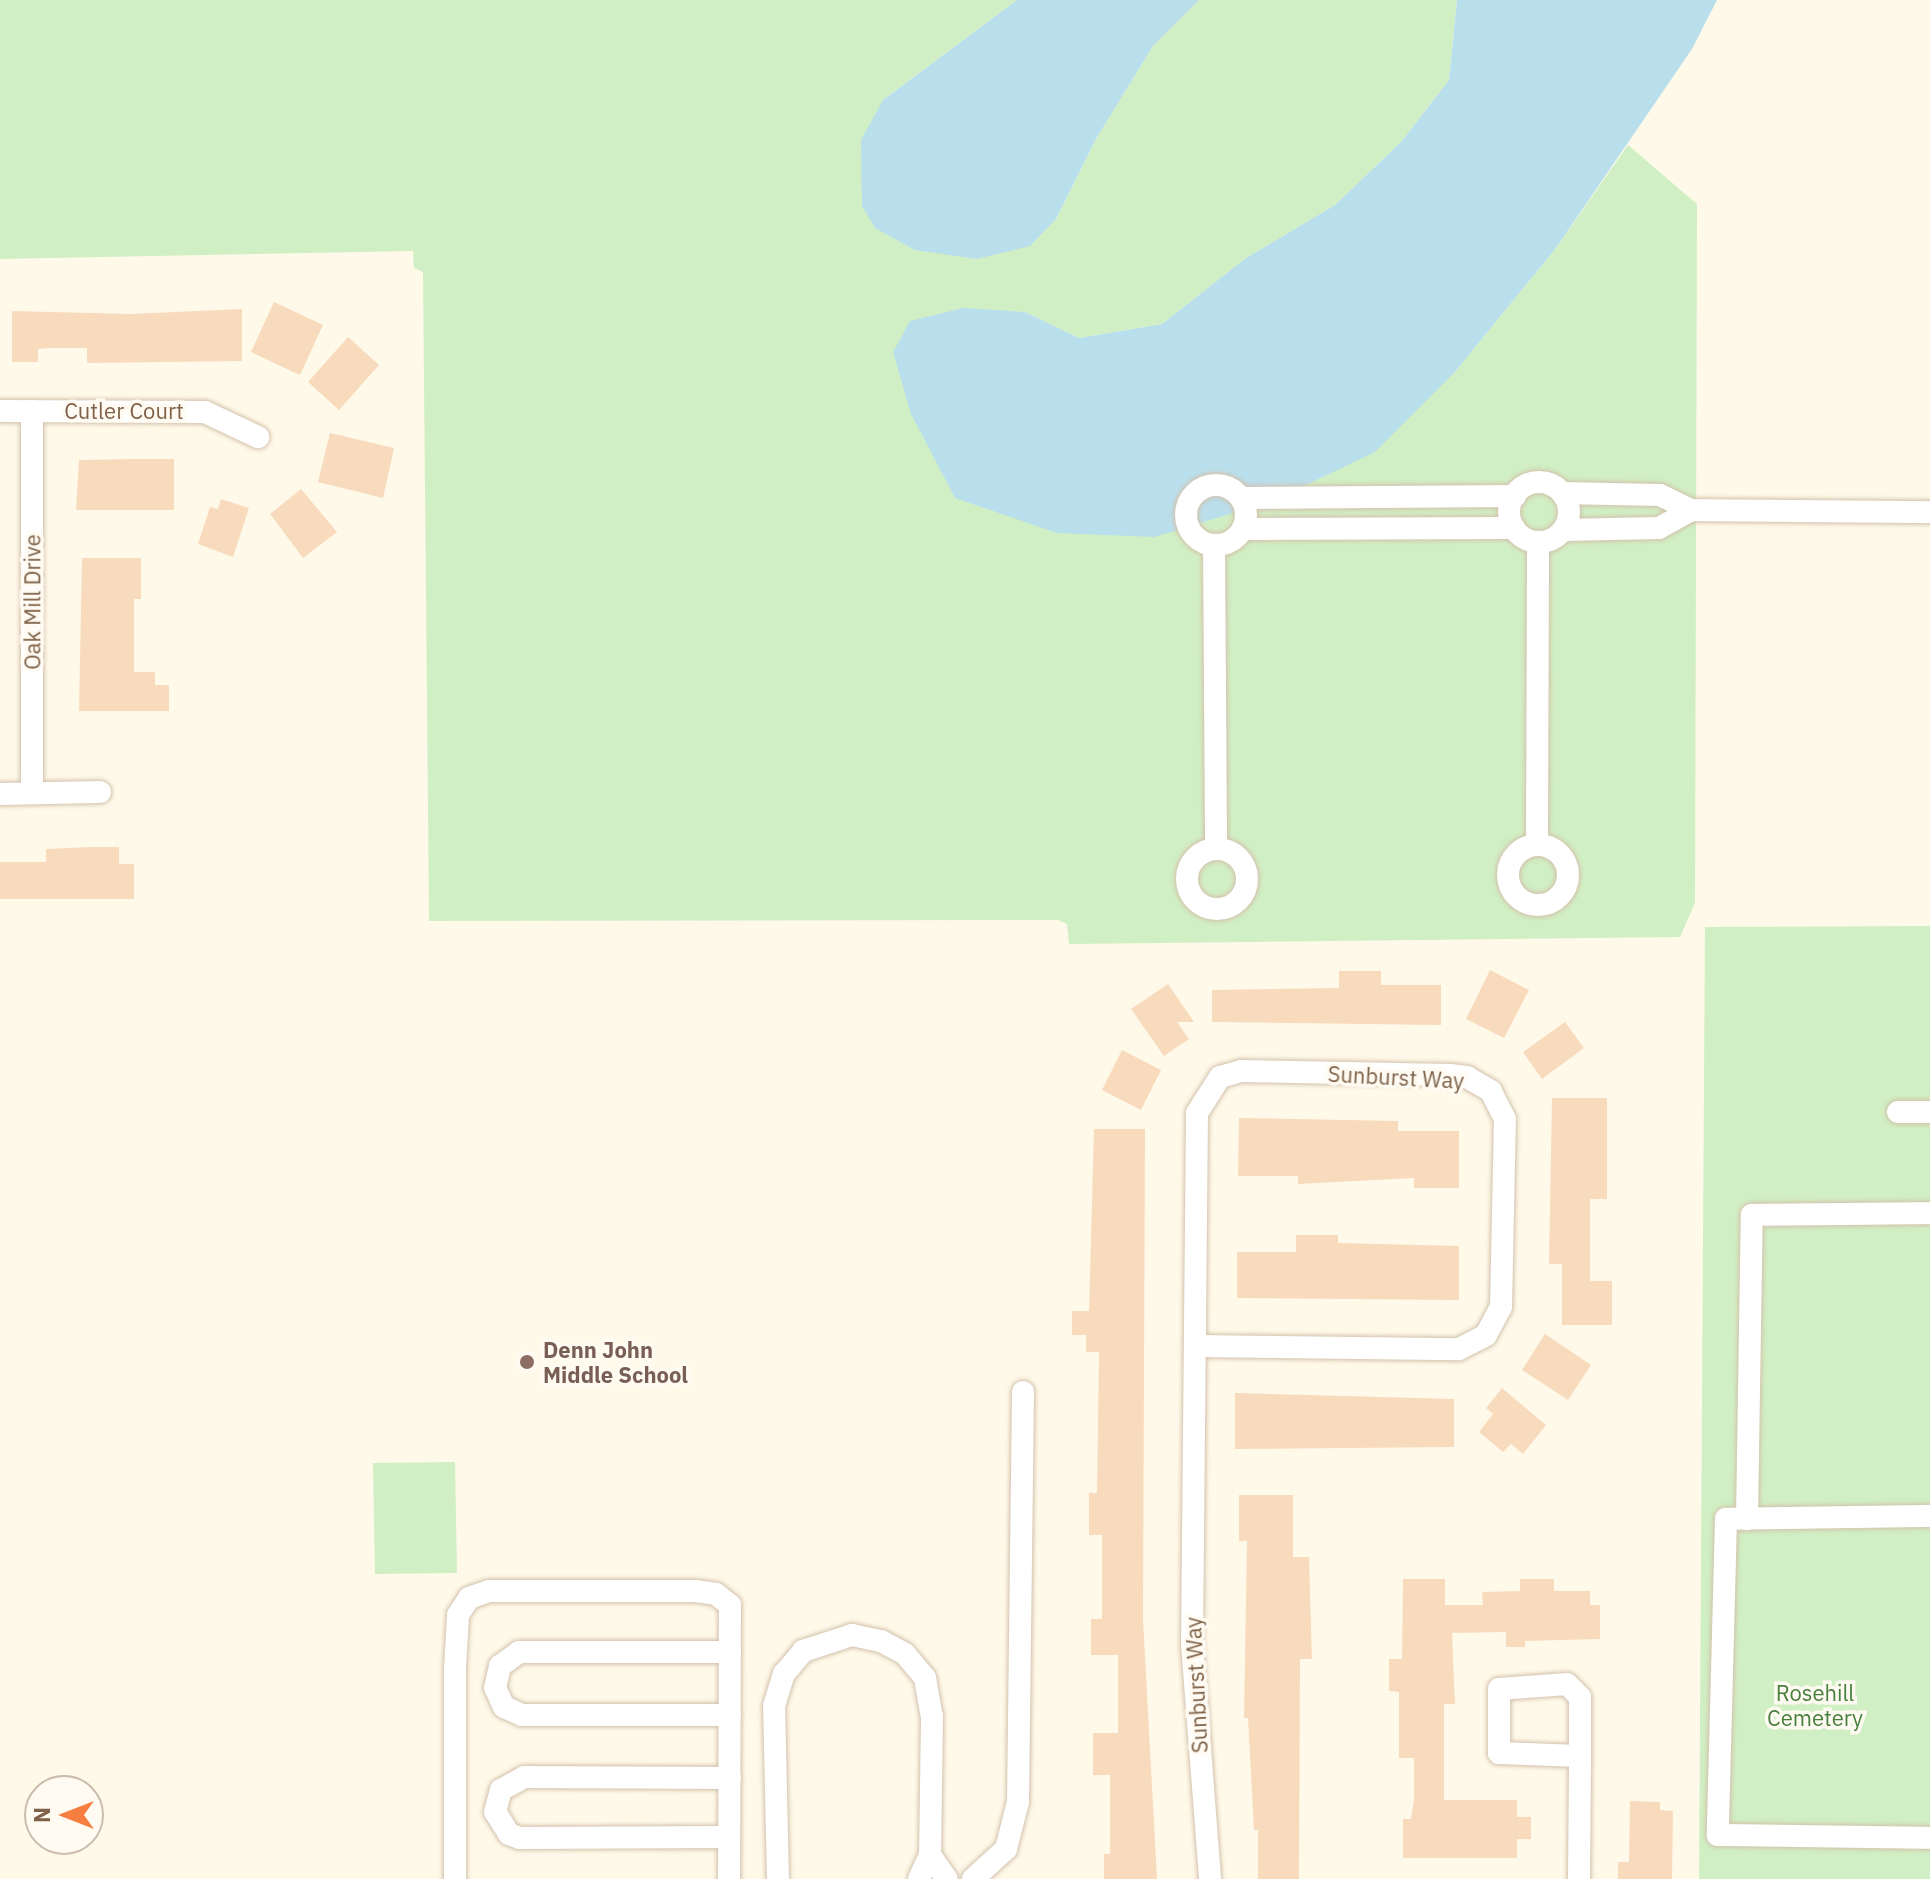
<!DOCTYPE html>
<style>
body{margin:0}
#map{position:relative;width:1930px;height:1879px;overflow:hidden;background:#fff9e9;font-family:"IBM Plex Sans",sans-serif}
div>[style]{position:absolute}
.green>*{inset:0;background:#d1efc4}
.water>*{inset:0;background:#badfec}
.building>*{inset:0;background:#f8dbbd}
.roads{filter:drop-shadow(0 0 2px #d3c2ac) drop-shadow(0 0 2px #d3c2ac)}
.minor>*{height:22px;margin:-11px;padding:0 11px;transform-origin:11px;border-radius:11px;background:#fff}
.minor>.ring{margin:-11px;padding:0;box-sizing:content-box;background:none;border:22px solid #fff;border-radius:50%}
.dots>*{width:22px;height:22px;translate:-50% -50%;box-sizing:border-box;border:4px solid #fffbf2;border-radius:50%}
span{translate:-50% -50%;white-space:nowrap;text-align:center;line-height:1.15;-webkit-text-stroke:7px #fffbf2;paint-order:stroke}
.street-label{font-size:22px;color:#7e6148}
.education-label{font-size:22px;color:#785e54;font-weight:700}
.left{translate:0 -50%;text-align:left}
.park-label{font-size:22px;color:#477f3c}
.north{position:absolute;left:24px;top:1775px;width:80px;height:80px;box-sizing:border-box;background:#fffbf2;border:2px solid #cbbdae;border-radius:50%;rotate:270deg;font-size:22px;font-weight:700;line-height:32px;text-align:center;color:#7e6148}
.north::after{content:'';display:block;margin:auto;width:28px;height:36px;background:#f67e41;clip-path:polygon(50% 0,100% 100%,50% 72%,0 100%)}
</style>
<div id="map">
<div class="green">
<div style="clip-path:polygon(0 0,1017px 0,883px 100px,1056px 219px,1096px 139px,1153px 46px,1199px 0,1457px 0,1449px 80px,1401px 142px,1335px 205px,1246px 258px,1162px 324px,1079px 338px,1025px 312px,893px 352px,1455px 372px,1556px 248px,1628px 145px,1697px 204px,1695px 903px,1680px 937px,1069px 944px,1067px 924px,1058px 920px,429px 921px,423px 272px,414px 268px,413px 251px,0 259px)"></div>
<div style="clip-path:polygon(1930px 926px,1930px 1879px,1699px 1879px,1705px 927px)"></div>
<div style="clip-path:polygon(455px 1462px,457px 1573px,375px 1574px,373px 1463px)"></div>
</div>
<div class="water">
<div style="clip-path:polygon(1017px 0,1199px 0,1153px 46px,1096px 139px,1056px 219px,1030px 246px,977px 259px,915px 250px,875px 228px,862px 206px,861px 140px,883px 100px)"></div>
<div style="clip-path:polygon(1457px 0,1717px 0,1692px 49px,1556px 248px,1455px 372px,1375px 452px,1273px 501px,1154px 537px,1057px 533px,955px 498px,911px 414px,893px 352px,910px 321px,963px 308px,1025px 312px,1079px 338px,1162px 324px,1246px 258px,1335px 205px,1401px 142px,1449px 80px)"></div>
</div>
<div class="building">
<div style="clip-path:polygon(274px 302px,323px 325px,300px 375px,251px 352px)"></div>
<div style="clip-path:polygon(242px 309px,242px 361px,87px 363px,87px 348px,51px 348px,38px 349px,38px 362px,12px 362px,12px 311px,131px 314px)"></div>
<div style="clip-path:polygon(348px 337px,379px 365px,339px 410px,308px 382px)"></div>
<div style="clip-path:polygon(330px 433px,394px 448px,383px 498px,318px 482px)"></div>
<div style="clip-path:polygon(135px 459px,174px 459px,174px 510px,76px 510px,79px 460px)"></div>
<div style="clip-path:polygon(301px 489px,337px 532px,303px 558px,270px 514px)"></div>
<div style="clip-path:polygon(221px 499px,249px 508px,233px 557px,198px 544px,210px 507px,218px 509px)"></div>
<div style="clip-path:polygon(82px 558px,141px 558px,141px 599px,134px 599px,134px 672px,155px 672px,155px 685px,169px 685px,169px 711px,79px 711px)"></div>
<div style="clip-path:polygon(91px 847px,119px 847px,119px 864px,134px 864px,134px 899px,0 899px,0 862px,46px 862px,46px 849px)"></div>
<div style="clip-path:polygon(1490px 970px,1529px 990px,1504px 1038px,1466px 1019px)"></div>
<div style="clip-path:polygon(1339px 971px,1381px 971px,1381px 985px,1441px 985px,1441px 1025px,1212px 1022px,1212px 990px,1339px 988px)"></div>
<div style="clip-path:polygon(1168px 984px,1194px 1022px,1177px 1022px,1189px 1039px,1164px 1056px,1131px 1009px)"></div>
<div style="clip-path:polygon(1565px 1022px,1584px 1048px,1542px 1079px,1523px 1052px)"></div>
<div style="clip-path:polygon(1122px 1050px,1161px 1070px,1141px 1110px,1102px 1090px)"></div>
<div style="clip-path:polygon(1552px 1098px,1607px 1098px,1607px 1199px,1590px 1199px,1590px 1281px,1612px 1281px,1612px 1325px,1562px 1325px,1562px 1264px,1549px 1264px)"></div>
<div style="clip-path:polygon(1239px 1118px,1398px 1121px,1398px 1131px,1459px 1131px,1459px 1188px,1414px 1188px,1414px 1178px,1298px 1184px,1298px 1176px,1238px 1176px)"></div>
<div style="clip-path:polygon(1094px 1129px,1145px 1129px,1143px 1619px,1157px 1879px,1104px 1879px,1104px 1854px,1110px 1854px,1110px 1775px,1093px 1775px,1093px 1733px,1118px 1733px,1118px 1655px,1091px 1655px,1091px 1619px,1102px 1619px,1102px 1535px,1089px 1535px,1089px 1493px,1097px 1493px,1099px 1352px,1086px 1352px,1086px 1335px,1072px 1335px,1072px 1311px,1089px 1311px)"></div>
<div style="clip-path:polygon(1296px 1235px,1338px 1235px,1338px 1243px,1459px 1246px,1459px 1300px,1237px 1298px,1237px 1252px,1296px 1252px)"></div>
<div style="clip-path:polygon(1545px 1334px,1591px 1365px,1568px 1400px,1522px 1370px)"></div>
<div style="clip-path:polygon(1502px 1388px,1546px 1425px,1523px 1454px,1511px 1444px,1503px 1452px,1479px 1432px,1493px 1414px,1486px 1408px)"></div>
<div style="clip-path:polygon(1235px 1393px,1454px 1399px,1454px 1447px,1235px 1449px)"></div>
<div style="clip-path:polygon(1239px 1495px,1293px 1495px,1293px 1557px,1309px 1557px,1312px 1659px,1300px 1659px,1299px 1879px,1258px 1879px,1258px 1830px,1254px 1830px,1248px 1718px,1244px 1718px,1247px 1541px,1239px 1541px)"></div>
<div style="clip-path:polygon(1403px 1579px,1445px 1579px,1445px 1605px,1483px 1605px,1482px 1592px,1520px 1591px,1520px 1579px,1554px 1579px,1554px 1591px,1590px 1591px,1590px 1605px,1600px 1605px,1600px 1639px,1525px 1641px,1525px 1647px,1506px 1647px,1506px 1632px,1452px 1633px,1455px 1704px,1444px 1704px,1444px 1800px,1517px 1800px,1517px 1817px,1531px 1817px,1531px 1839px,1517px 1839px,1517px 1858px,1403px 1858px,1403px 1819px,1411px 1819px,1414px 1800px,1414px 1758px,1399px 1758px,1399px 1692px,1389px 1691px,1389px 1659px,1402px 1659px)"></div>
<div style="clip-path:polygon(1630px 1801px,1660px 1802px,1660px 1810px,1673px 1811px,1672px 1879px,1618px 1879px,1618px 1862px,1629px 1862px)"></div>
</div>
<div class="roads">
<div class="minor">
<div style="left:0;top:411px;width:205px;rotate:0.3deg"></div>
<div style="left:205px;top:412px;width:59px;rotate:25.3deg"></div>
<div style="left:32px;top:411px;width:382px;rotate:90deg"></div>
<div class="ring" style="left:1509px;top:482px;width:38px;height:38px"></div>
<div class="ring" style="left:1186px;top:485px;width:38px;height:38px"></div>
<div style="left:1562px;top:493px;width:98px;rotate:1.2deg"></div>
<div style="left:1660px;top:495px;width:34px;rotate:26deg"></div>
<div style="left:1691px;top:510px;width:239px;rotate:0.5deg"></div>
<div style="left:1241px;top:498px;width:274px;rotate:-0.4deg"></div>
<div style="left:1243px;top:529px;width:271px;rotate:-0.2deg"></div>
<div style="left:1564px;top:530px;width:95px;rotate:-1.2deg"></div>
<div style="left:1659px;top:528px;width:37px;rotate:-29deg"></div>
<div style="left:1214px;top:546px;width:303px;rotate:89.6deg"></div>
<div style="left:0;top:794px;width:100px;rotate:-1.1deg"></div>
<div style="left:1537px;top:845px;width:303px;rotate:-89.8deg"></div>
<div class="ring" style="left:1508px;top:845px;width:38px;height:38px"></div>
<div class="ring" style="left:1187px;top:849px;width:38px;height:38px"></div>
<div style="left:1898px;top:1112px;width:32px"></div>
<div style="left:1195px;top:1346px;width:264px;rotate:0.7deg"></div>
<div style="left:1459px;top:1349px;width:30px;rotate:-27deg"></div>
<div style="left:1486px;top:1335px;width:32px;rotate:-62deg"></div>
<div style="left:1501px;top:1307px;width:188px;rotate:-88.8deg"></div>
<div style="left:1505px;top:1119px;width:31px;rotate:-117deg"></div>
<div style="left:1491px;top:1091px;width:28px;rotate:-150deg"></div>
<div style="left:1467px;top:1077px;width:17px;rotate:-173deg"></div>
<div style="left:1450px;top:1075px;width:209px;rotate:-178.9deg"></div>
<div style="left:1241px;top:1071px;width:22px;rotate:164deg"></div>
<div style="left:1220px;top:1077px;width:43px;rotate:122.6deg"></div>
<div style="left:1197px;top:1113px;width:531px;rotate:90.54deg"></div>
<div style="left:1192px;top:1644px;width:236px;rotate:85.6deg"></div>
<div style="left:1930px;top:1516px;width:204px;rotate:179.2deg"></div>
<div style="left:1726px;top:1519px;width:316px;rotate:91.5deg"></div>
<div style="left:1718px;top:1835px;width:212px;rotate:0.8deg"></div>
<div style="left:1747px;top:1519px;width:304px;rotate:-89.1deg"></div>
<div style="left:1752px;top:1215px;width:178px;rotate:-0.6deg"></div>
<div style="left:730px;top:1715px;width:208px;rotate:180deg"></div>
<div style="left:522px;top:1715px;width:20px;rotate:-156deg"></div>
<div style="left:504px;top:1707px;width:21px;rotate:-115deg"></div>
<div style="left:495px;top:1688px;width:23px;rotate:-77deg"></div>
<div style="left:500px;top:1666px;width:24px;rotate:-36deg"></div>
<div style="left:519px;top:1652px;width:211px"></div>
<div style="left:729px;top:1837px;width:209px;rotate:179.7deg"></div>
<div style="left:520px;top:1838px;width:12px;rotate:-160deg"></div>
<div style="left:509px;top:1834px;width:26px;rotate:-122deg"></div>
<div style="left:495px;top:1812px;width:23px;rotate:-75deg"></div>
<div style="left:501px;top:1790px;width:26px;rotate:-29deg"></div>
<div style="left:524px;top:1777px;width:206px;rotate:0.3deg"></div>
<div style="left:930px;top:1855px;width:29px;rotate:55deg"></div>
<div style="left:455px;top:1879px;width:210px;rotate:-90deg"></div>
<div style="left:455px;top:1669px;width:54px;rotate:-86.8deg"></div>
<div style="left:458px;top:1615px;width:20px;rotate:-57deg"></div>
<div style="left:469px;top:1598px;width:21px;rotate:-19deg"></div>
<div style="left:489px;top:1591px;width:206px"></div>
<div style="left:695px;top:1591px;width:21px;rotate:8deg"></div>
<div style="left:716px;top:1594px;width:18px;rotate:38deg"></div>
<div style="left:730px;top:1605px;width:274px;rotate:90.2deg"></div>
<div style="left:778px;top:1879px;width:173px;rotate:-91.3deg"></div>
<div style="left:774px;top:1706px;width:34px;rotate:-73deg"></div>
<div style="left:784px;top:1674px;width:30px;rotate:-50deg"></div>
<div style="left:803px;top:1651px;width:52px;rotate:-18.1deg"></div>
<div style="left:852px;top:1635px;width:30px;rotate:12deg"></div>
<div style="left:881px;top:1641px;width:27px;rotate:28deg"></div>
<div style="left:905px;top:1654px;width:31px;rotate:50deg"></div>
<div style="left:925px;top:1678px;width:39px;rotate:80deg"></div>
<div style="left:932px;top:1716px;width:139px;rotate:90.8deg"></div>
<div style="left:930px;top:1855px;width:26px;rotate:115deg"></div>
<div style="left:973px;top:1879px;width:45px;rotate:-42.3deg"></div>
<div style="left:1006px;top:1849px;width:49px;rotate:-75.7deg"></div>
<div style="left:1018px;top:1802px;width:410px;rotate:-89.3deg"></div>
<div style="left:1579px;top:1879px;width:123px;rotate:-89.5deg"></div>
<div style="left:1580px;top:1756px;width:59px;rotate:-90deg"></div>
<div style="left:1580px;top:1697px;width:18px;rotate:-135deg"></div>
<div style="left:1567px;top:1684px;width:68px;rotate:175.8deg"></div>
<div style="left:1499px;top:1689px;width:64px;rotate:90deg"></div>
<div style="left:1499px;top:1753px;width:81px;rotate:2.1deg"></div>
</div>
</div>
<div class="dots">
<div style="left:527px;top:1362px;background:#8d6e63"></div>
</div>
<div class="street-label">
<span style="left:124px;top:411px">Cutler Court</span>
<span style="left:32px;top:602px;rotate:-90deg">Oak Mill Drive</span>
<span style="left:1396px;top:1077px;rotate:3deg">Sunburst Way</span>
<span style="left:1196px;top:1685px;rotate:-93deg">Sunburst Way</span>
</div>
<div class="education-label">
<span class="left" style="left:543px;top:1362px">Denn John<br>Middle School</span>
</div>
<div class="park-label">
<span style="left:1815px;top:1705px">Rosehill<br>Cemetery</span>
</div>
<div class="north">N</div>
</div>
